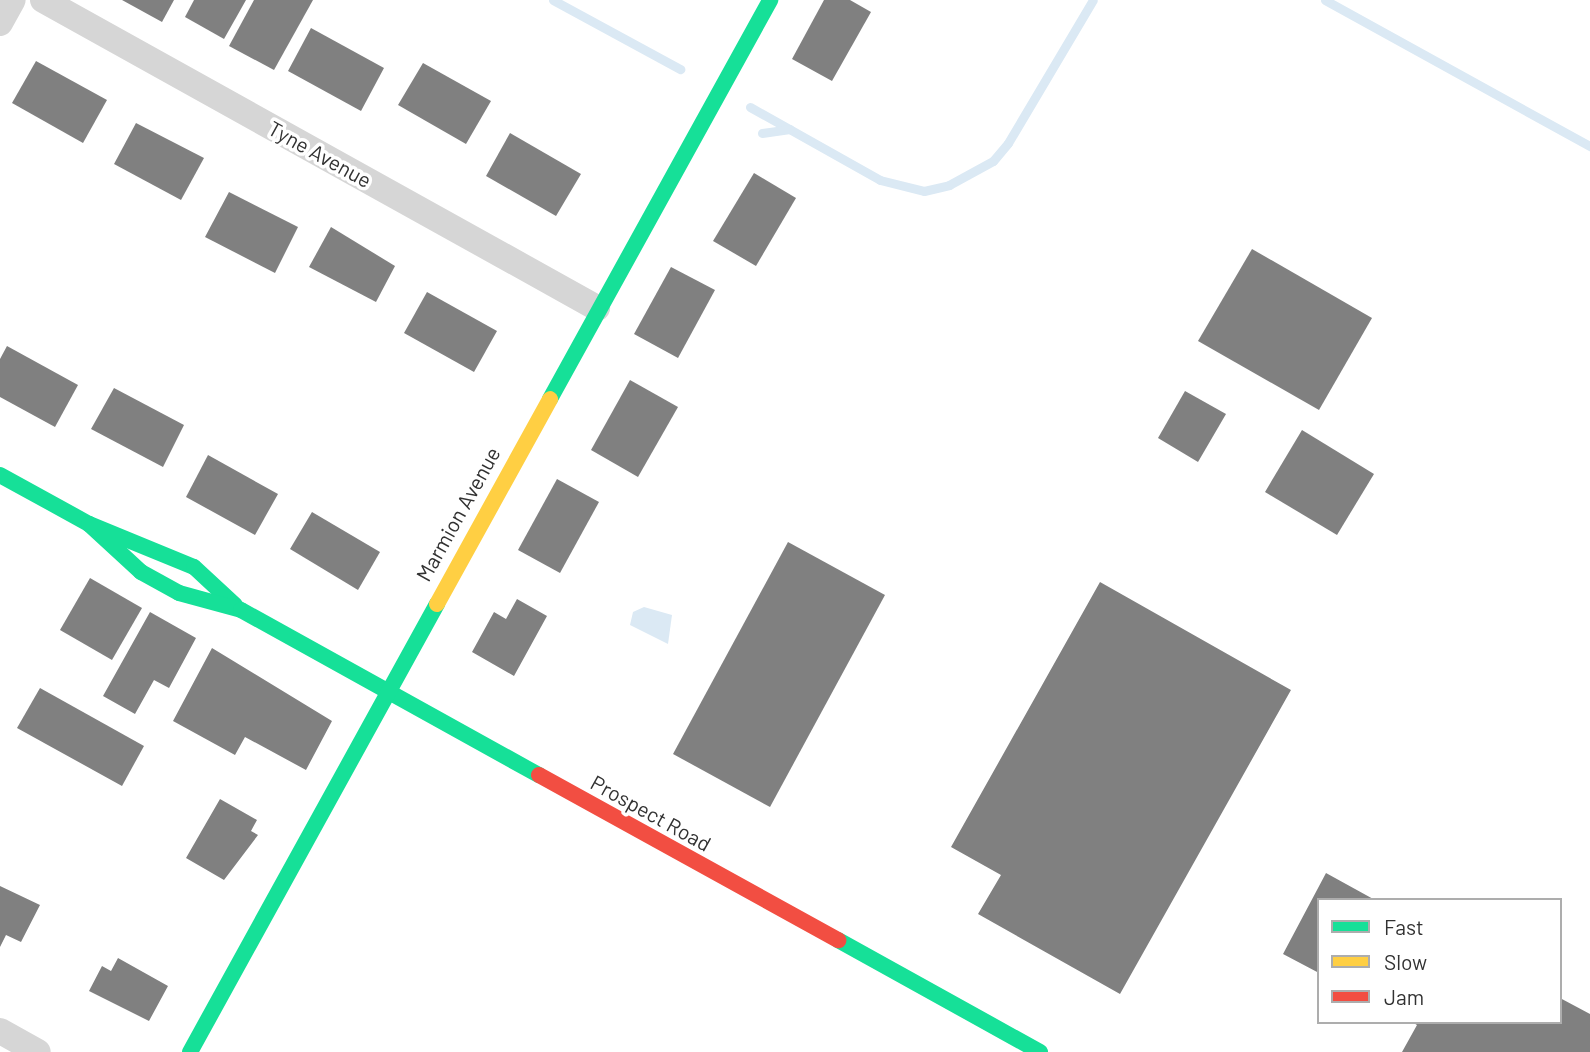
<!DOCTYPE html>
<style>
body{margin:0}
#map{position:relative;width:1590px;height:1052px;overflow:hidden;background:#fff;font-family:Barlow,sans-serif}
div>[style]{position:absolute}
.water>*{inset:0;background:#dbe9f4}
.stream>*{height:9px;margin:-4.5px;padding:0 4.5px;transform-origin:4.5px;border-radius:4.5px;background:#dbe9f4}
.building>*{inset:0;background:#808080}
.street>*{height:26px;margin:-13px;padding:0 13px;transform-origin:13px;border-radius:13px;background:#d6d6d6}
.fast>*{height:16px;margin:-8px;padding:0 8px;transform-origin:8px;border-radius:8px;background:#16e098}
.slow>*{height:16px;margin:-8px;padding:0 8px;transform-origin:8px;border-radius:8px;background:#ffcf43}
.jam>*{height:16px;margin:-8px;padding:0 8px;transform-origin:8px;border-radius:8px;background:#f24e42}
span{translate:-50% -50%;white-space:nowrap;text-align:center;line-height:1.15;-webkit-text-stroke:7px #fff;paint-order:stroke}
.street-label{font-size:21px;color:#323232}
.legend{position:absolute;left:1317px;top:898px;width:245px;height:126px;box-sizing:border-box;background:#fff;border:2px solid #adadad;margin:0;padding:9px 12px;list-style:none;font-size:21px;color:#323232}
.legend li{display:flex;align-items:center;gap:14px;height:35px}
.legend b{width:35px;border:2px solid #adadad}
</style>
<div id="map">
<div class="water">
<div style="clip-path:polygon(644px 607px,672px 615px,668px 644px,630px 625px,633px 612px)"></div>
</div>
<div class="stream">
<div style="left:553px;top:0;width:145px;rotate:28.5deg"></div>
<div style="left:1325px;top:0;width:303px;rotate:28.9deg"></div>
<div style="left:750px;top:107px;width:149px;rotate:29.3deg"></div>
<div style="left:880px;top:180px;width:45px;rotate:14deg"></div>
<div style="left:924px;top:191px;width:26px;rotate:-13deg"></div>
<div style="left:949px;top:185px;width:50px;rotate:-28.6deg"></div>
<div style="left:993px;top:161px;width:23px;rotate:-50deg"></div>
<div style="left:1008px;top:143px;width:166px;rotate:-59.3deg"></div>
<div style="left:762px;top:133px;width:28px;rotate:-8deg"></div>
</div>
<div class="building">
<div style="clip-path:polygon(122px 0,174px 0,162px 22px)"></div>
<div style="clip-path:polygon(194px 0,246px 0,224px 39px,185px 17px)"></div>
<div style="clip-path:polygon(254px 0,313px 0,274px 70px,229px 46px)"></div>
<div style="clip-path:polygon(824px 0,850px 0,871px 12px,832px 81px,792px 59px)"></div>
<div style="clip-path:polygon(311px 28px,384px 68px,361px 111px,288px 71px)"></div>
<div style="clip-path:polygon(36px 61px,107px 100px,83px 143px,12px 103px)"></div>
<div style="clip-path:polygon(423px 63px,491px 101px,466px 144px,398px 105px)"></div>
<div style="clip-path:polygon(136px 123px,204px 158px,181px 200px,114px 164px)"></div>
<div style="clip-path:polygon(510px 133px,581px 174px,556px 216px,486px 176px)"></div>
<div style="clip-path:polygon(754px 173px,796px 198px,756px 266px,713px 241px)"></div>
<div style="clip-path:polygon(229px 192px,298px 227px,275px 273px,205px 237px)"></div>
<div style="clip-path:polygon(331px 227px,395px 266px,376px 302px,309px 267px)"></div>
<div style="clip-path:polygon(1252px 249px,1372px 318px,1319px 410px,1198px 341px)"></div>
<div style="clip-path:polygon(671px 267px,715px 290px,678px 358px,634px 334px)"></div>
<div style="clip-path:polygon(427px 292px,497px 331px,474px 372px,404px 333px)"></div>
<div style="clip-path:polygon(7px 346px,78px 385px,55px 427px,0 397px,0 359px)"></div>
<div style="clip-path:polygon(630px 380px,678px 407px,638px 477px,591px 450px)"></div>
<div style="clip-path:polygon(114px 388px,184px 425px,163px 467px,91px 429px)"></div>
<div style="clip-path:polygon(1185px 391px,1226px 414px,1198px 462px,1158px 438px)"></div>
<div style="clip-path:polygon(1302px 430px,1374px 474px,1337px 535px,1265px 492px)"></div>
<div style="clip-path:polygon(208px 455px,278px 494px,255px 535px,186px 497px)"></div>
<div style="clip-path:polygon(557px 479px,599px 502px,560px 573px,518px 550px)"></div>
<div style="clip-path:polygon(312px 512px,380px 552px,358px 590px,290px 549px)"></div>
<div style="clip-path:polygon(788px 542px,885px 595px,770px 807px,673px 754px)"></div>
<div style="clip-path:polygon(90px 578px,142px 608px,112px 660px,60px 630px)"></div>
<div style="clip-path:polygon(1100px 582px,1291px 690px,1120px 994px,978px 914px,1001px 875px,951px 847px)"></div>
<div style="clip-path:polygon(517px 599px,547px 616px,514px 676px,472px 652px,494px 612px,506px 619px)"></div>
<div style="clip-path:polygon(150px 612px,196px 638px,169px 688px,154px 680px,135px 714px,103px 696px)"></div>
<div style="clip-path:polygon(212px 648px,332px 721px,306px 770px,245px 737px,235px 755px,173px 721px)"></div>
<div style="clip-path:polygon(40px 688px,144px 746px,122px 786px,17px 728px)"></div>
<div style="clip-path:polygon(220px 799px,257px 820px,251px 831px,258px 835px,224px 880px,186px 858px)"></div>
<div style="clip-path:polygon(1326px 873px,1375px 900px,1319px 900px,1319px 973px,1283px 954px)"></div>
<div style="clip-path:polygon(0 886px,40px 905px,21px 942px,6px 935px,0 947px)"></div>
<div style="clip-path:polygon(118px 958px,168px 986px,149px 1021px,89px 991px,102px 966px,111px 971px)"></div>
<div style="clip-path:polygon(1560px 998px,1590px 1014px,1590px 1052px,1402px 1052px,1417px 1025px,1412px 1022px,1560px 1022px)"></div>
</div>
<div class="street">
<div style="left:43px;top:0;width:634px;rotate:29.07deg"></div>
<div style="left:0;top:23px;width:26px;rotate:-61deg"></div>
<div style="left:0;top:1031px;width:43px;rotate:28.9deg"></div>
</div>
<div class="fast">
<div style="left:550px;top:399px;width:456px;rotate:-61.1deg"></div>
<div style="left:0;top:475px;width:102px;rotate:28.8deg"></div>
<div style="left:89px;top:524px;width:113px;rotate:22.3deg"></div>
<div style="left:194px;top:567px;width:56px;rotate:42.8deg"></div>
<div style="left:89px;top:524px;width:71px;rotate:42.7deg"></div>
<div style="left:141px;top:572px;width:43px;rotate:28.9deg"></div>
<div style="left:179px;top:593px;width:64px;rotate:15.3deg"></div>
<div style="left:241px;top:610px;width:341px;rotate:29deg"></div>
<div style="left:838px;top:940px;width:231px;rotate:29deg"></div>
<div style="left:190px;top:1052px;width:512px;rotate:-61.13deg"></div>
</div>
<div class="slow">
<div style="left:437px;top:604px;width:234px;rotate:-61.1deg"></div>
</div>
<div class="jam">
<div style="left:539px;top:775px;width:342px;rotate:28.9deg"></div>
</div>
<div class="street-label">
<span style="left:320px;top:154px;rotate:29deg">Tyne Avenue</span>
<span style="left:458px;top:514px;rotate:-61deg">Marmion Avenue</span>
<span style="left:651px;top:813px;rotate:29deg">Prospect Road</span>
</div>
<ul class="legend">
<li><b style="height:9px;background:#16e098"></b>Fast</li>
<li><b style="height:9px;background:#ffcf43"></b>Slow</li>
<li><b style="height:9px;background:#f24e42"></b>Jam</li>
</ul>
</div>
